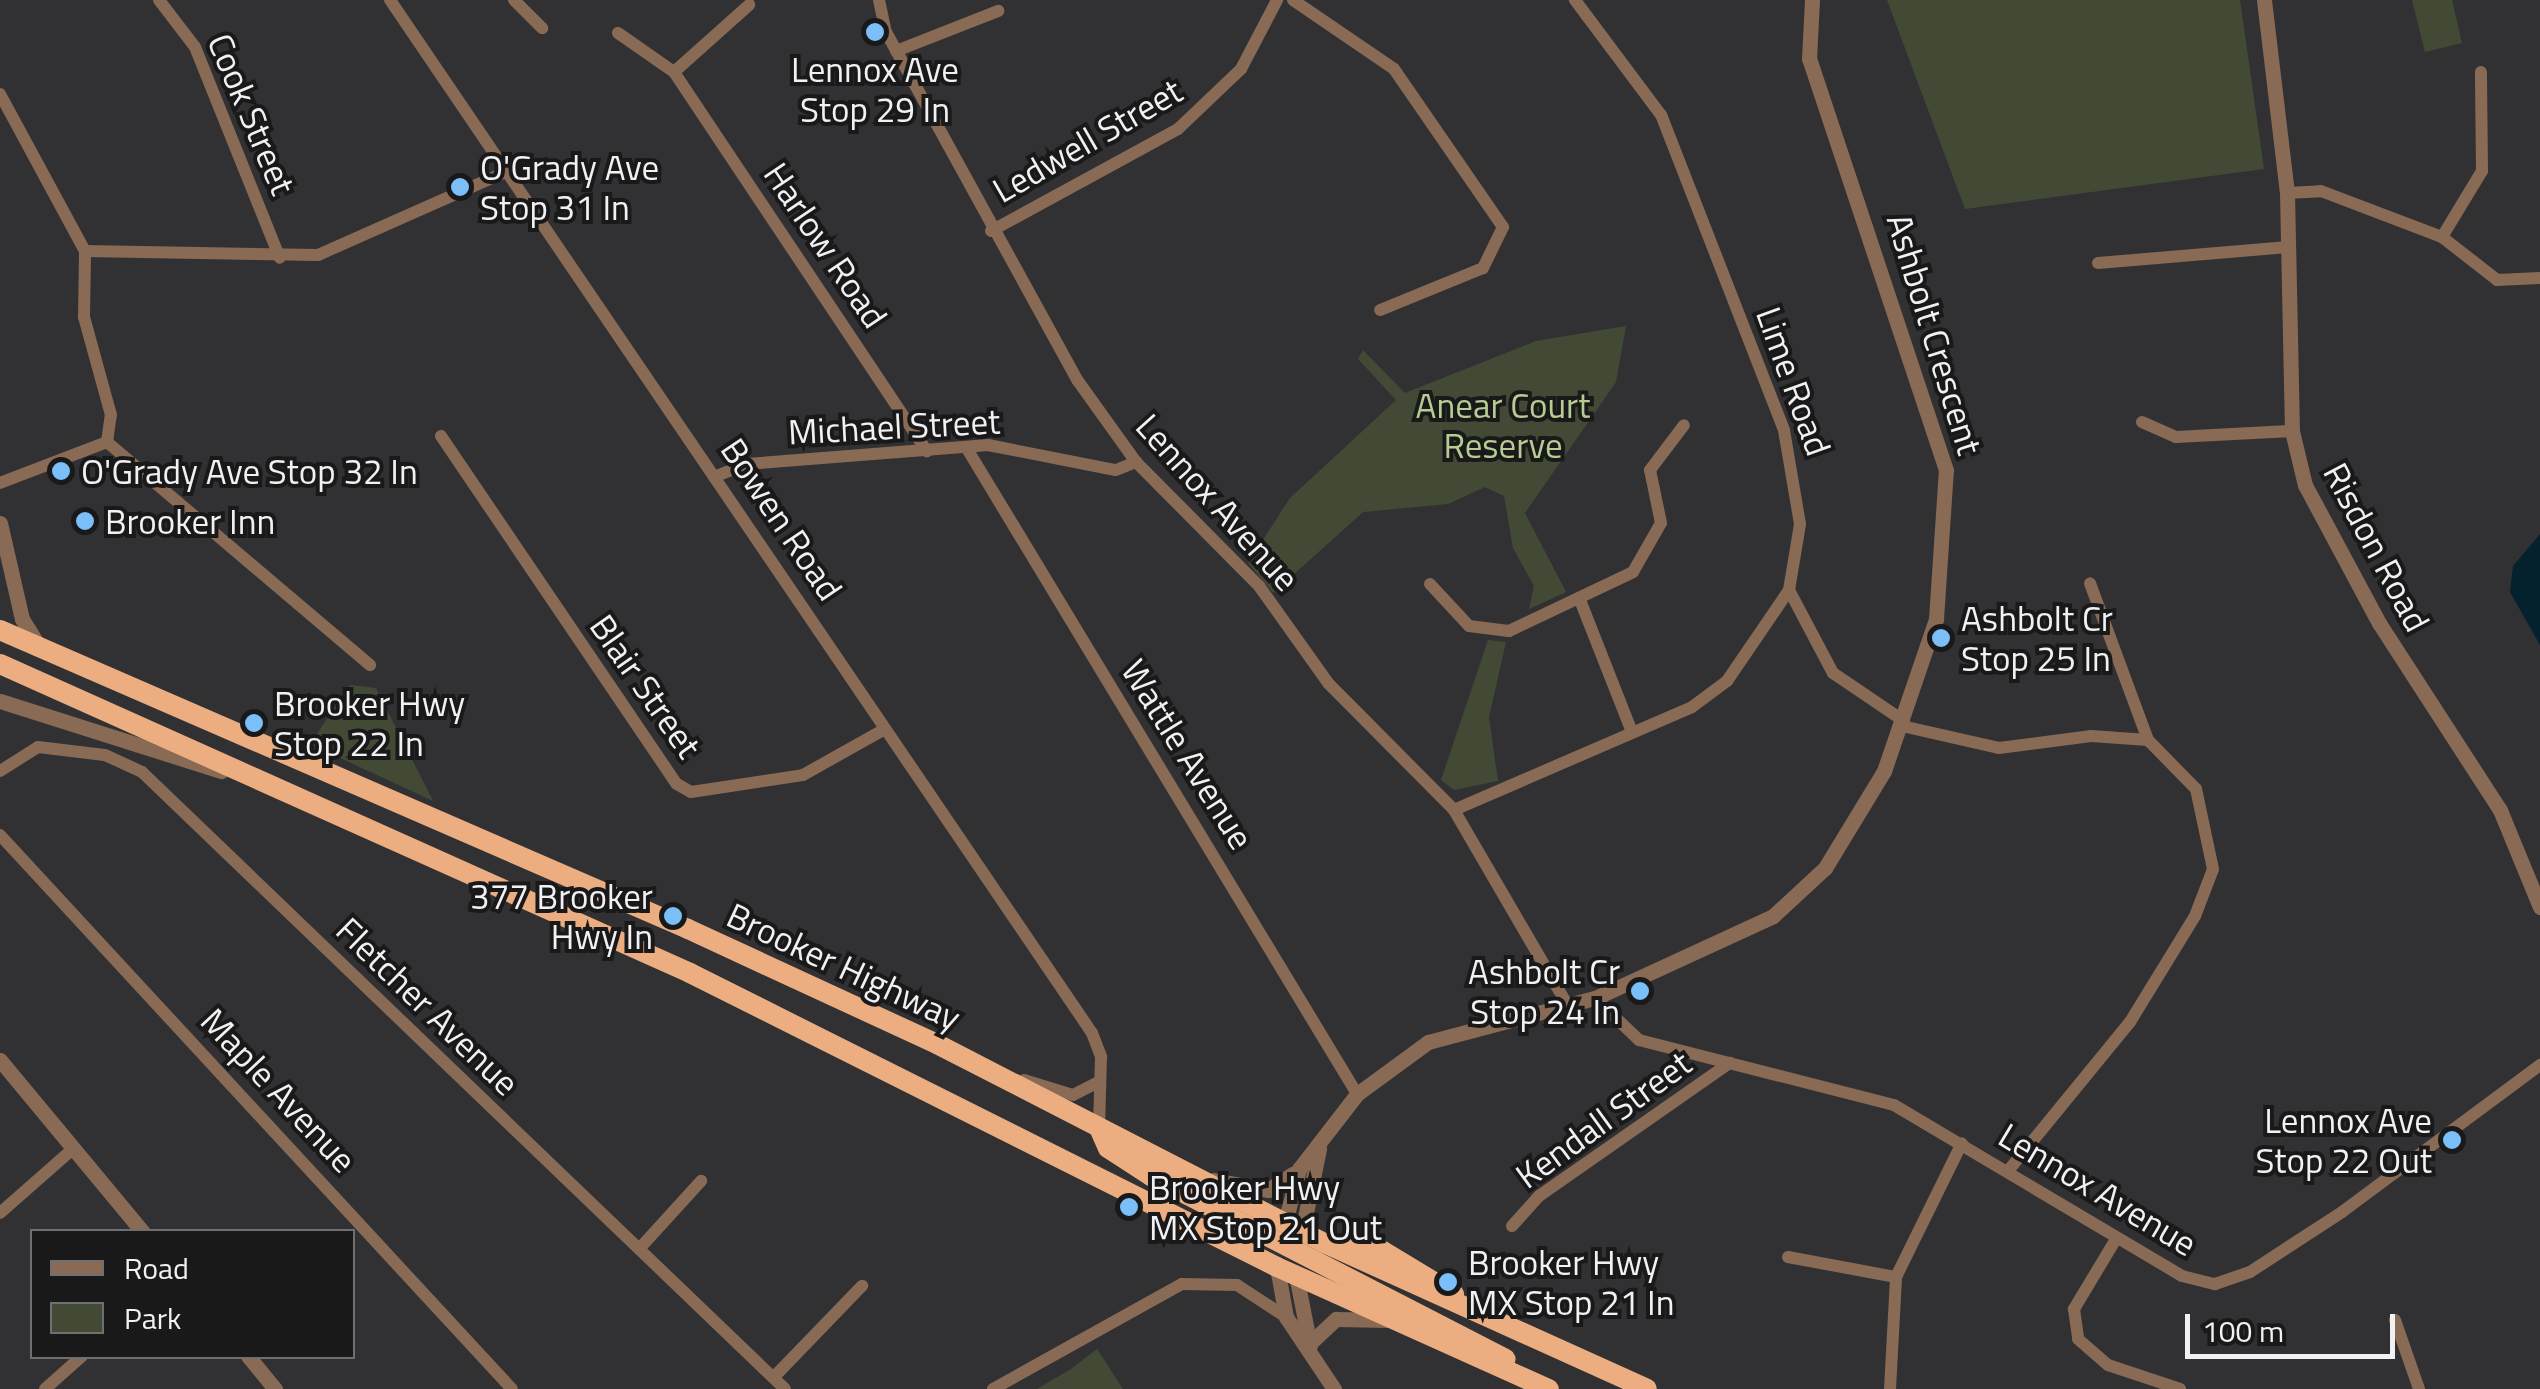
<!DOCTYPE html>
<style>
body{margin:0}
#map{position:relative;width:2540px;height:1389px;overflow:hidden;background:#313134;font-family:"Titillium Web",sans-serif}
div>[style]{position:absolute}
.green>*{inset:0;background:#424a36}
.water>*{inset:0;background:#04222e}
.minor>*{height:12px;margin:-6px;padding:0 6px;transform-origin:6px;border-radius:6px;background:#896a54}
.tertiary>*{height:15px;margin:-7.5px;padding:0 7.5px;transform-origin:7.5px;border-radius:7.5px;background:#896a54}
.trunk>*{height:20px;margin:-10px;padding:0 10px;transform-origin:10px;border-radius:10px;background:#ecae81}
.dots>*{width:28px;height:28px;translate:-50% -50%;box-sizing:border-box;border:5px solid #19191a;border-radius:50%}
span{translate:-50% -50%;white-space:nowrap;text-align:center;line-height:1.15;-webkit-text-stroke:8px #19191a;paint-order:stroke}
.poi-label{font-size:35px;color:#f1f1f3}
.left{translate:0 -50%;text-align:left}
.right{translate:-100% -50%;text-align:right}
.street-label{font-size:35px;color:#f1f1f3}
.park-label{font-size:35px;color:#b5cd92}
.legend{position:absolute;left:30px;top:1229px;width:325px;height:130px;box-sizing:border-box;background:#19191a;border:2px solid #6f6f71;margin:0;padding:12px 18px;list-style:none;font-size:30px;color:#f1f1f3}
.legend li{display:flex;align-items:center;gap:20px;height:50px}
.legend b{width:50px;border:2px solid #6f6f71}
.scale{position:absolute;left:2185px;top:1314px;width:210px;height:45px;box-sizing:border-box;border:5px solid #f1f1f3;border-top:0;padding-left:12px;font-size:30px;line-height:35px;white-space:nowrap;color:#f1f1f3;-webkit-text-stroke:8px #19191a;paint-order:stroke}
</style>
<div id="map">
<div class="green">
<div style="clip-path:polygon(1887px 0,2240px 0,2264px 169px,1965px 209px)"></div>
<div style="clip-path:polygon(2412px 0,2452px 0,2462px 43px,2425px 52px)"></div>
<div style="clip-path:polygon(1626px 326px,1616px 382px,1525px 513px,1566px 592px,1529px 609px,1534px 586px,1513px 548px,1504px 496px,1485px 487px,1448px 504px,1363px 512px,1273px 593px,1248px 563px,1290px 498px,1396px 400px,1358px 359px,1363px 350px,1405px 393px,1536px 341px)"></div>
<div style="clip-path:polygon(1488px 640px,1506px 642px,1489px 717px,1498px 781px,1454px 790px,1441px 780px)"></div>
<div style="clip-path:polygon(350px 685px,376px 688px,433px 801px,310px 744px)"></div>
<div style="clip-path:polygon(1097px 1349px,1123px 1389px,1037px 1389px,1071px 1369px)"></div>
</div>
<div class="water">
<div style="clip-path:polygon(2540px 534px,2540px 645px,2510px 592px,2513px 566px)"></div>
</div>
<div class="minor">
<div style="left:159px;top:0;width:59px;rotate:52.5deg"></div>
<div style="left:195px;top:47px;width:227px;rotate:68.1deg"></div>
<div style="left:390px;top:0;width:1249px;rotate:55.8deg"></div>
<div style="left:1092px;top:1033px;width:26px;rotate:69deg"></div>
<div style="left:1101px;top:1057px;width:71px;rotate:91.6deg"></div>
<div style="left:514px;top:0;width:40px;rotate:45deg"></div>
<div style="left:879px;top:0;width:33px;rotate:78deg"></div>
<div style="left:886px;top:32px;width:398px;rotate:61.2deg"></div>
<div style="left:1078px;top:381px;width:100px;rotate:54.4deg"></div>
<div style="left:1136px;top:462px;width:175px;rotate:45.2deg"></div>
<div style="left:1259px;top:586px;width:120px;rotate:54.5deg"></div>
<div style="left:1329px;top:684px;width:177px;rotate:45.2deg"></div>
<div style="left:1454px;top:810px;width:227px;rotate:59.8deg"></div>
<div style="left:1293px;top:0;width:122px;rotate:34.3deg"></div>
<div style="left:1394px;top:69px;width:192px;rotate:55.4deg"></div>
<div style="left:1503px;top:227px;width:46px;rotate:116deg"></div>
<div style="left:1483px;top:268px;width:111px;rotate:157.8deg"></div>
<div style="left:618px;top:33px;width:68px;rotate:34.9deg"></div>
<div style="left:674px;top:72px;width:456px;rotate:56.3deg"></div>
<div style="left:896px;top:51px;width:110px;rotate:-21.4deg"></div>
<div style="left:674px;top:72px;width:101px;rotate:-41.8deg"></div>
<div style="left:0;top:94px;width:179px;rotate:61.6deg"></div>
<div style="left:2287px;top:193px;width:34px;rotate:-3deg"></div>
<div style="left:2321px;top:191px;width:129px;rotate:20.8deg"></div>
<div style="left:2442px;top:237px;width:70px;rotate:38deg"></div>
<div style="left:2497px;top:280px;width:43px;rotate:-2.7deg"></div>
<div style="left:991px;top:231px;width:213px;rotate:-28.6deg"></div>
<div style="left:1178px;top:129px;width:87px;rotate:-43.6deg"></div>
<div style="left:1241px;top:69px;width:78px;rotate:-62.4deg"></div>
<div style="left:2442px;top:237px;width:77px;rotate:-58.8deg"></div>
<div style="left:2482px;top:171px;width:99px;rotate:-90.6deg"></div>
<div style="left:2098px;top:263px;width:191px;rotate:-4.8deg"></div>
<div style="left:2142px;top:422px;width:37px;rotate:24deg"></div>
<div style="left:2176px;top:437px;width:116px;rotate:-3deg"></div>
<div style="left:441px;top:436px;width:420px;rotate:55.9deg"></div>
<div style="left:677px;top:784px;width:16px;rotate:30deg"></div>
<div style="left:691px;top:792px;width:113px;rotate:-8.6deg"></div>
<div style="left:803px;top:775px;width:94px;rotate:-29.3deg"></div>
<div style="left:107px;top:442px;width:345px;rotate:40.3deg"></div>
<div style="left:966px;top:447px;width:756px;rotate:58.85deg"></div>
<div style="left:714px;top:477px;width:35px;rotate:-22deg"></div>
<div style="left:747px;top:464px;width:242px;rotate:-4.5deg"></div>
<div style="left:988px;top:445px;width:130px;rotate:11.1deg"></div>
<div style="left:1116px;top:470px;width:22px;rotate:-22deg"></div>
<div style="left:0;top:483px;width:115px;rotate:-21deg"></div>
<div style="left:107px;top:442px;width:27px;rotate:-82deg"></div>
<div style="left:111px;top:415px;width:102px;rotate:-105.4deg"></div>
<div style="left:84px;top:317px;width:66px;rotate:-89.1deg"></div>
<div style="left:85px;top:251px;width:233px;rotate:1deg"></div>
<div style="left:318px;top:255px;width:205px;rotate:-23.9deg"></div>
<div style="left:1430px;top:584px;width:57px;rotate:47.1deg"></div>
<div style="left:1469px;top:626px;width:40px;rotate:7.1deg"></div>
<div style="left:1509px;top:631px;width:137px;rotate:-25.4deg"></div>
<div style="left:1633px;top:572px;width:56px;rotate:-60.3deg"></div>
<div style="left:1661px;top:523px;width:54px;rotate:-101.7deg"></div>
<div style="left:1650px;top:470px;width:56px;rotate:-52.9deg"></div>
<div style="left:1789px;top:590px;width:94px;rotate:62.1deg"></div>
<div style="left:1833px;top:673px;width:86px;rotate:34.1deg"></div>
<div style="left:1580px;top:600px;width:142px;rotate:68.5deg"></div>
<div style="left:1902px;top:726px;width:99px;rotate:12.8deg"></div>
<div style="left:1999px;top:748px;width:93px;rotate:-7.4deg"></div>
<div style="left:2091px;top:736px;width:57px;rotate:4deg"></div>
<div style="left:0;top:771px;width:45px;rotate:-32.3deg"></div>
<div style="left:38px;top:747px;width:67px;rotate:6.8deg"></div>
<div style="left:105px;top:755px;width:41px;rotate:24.7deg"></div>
<div style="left:142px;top:772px;width:891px;rotate:43.82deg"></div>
<div style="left:1454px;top:810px;width:259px;rotate:-23.4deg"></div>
<div style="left:1692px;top:707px;width:44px;rotate:-36.6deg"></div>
<div style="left:1727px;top:681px;width:110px;rotate:-55.7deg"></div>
<div style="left:1789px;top:590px;width:67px;rotate:-80.5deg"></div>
<div style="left:1800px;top:524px;width:95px;rotate:-99.7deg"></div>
<div style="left:1784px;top:430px;width:338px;rotate:-111.3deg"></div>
<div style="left:1661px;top:115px;width:144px;rotate:-126.8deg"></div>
<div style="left:0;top:835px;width:754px;rotate:47.26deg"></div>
<div style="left:1595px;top:998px;width:61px;rotate:43.7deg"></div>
<div style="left:1639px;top:1040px;width:263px;rotate:14.3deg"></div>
<div style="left:1894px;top:1105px;width:335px;rotate:30.7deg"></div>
<div style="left:2182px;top:1276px;width:34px;rotate:14deg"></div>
<div style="left:2215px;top:1284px;width:37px;rotate:-19deg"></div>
<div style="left:2250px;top:1272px;width:110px;rotate:-33.1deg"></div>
<div style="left:2342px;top:1212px;width:247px;rotate:-36.6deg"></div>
<div style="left:1024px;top:1080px;width:51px;rotate:17deg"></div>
<div style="left:1073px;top:1095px;width:30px;rotate:-27deg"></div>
<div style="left:2008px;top:1171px;width:193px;rotate:-50.7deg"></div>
<div style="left:2130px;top:1022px;width:124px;rotate:-58.5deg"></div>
<div style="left:2195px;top:916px;width:50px;rotate:-69deg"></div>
<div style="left:2213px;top:869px;width:82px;rotate:-102deg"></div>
<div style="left:2196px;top:789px;width:69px;rotate:-134.4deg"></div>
<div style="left:2148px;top:740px;width:167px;rotate:-110.3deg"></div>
<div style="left:0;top:1213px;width:98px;rotate:-41.3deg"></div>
<div style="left:1512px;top:1226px;width:40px;rotate:-48deg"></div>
<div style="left:1539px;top:1196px;width:233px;rotate:-34.9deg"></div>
<div style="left:2116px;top:1239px;width:82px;rotate:121deg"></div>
<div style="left:2074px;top:1309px;width:30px;rotate:82deg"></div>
<div style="left:2078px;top:1339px;width:40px;rotate:41deg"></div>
<div style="left:2108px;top:1365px;width:76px;rotate:18.4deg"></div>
<div style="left:640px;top:1248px;width:91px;rotate:-47.7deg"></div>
<div style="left:1788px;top:1257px;width:110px;rotate:10.5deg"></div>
<div style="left:2395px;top:1320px;width:73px;rotate:70.8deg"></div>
<div style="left:774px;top:1377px;width:127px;rotate:-46deg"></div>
<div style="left:45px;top:1389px;width:50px;rotate:-41.7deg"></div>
<div style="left:993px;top:1389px;width:216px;rotate:-29.1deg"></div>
<div style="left:1182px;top:1284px;width:55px;rotate:1deg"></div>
<div style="left:1237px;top:1285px;width:59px;rotate:33.1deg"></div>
<div style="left:1890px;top:1389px;width:112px;rotate:-86.9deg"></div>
<div style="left:1896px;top:1277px;width:149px;rotate:-63.8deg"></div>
</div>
<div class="tertiary">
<div style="left:2264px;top:0;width:194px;rotate:83.2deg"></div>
<div style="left:2287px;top:193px;width:238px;rotate:88.8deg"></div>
<div style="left:2292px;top:431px;width:56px;rotate:76.5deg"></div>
<div style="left:2305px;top:485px;width:157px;rotate:61.8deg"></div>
<div style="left:2379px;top:623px;width:223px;rotate:57.1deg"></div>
<div style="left:2500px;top:810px;width:105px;rotate:67.6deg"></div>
<div style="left:0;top:523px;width:98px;rotate:77.1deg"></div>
<div style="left:22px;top:619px;width:32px;rotate:58deg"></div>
<div style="left:0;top:701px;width:232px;rotate:17.6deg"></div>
<div style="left:0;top:1060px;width:224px;rotate:50.3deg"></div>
<div style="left:1214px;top:1180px;width:55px;rotate:10.5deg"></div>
<div style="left:1268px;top:1190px;width:30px;rotate:-33deg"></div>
<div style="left:1285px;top:1222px;width:55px;rotate:-75.2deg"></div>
<div style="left:1299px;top:1169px;width:95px;rotate:-52.3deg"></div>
<div style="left:1357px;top:1094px;width:88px;rotate:-36.2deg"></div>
<div style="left:1428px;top:1042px;width:173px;rotate:-14.8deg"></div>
<div style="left:1595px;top:998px;width:196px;rotate:-24.7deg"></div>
<div style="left:1773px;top:916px;width:71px;rotate:-42.7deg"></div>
<div style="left:1825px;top:868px;width:114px;rotate:-58.7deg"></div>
<div style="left:1884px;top:771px;width:161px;rotate:-71.1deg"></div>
<div style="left:1936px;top:619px;width:149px;rotate:-86.2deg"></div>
<div style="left:1946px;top:470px;width:433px;rotate:-108.4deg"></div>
<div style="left:1809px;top:59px;width:59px;rotate:-87.1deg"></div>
<div style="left:1302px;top:1232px;width:85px;rotate:-78.4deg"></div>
<div style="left:1277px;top:1267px;width:51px;rotate:79.8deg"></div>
<div style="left:1286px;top:1317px;width:87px;rotate:56.3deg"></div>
<div style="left:1296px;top:1275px;width:72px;rotate:78.8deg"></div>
<div style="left:1309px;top:1344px;width:37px;rotate:-43deg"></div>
<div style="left:1336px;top:1319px;width:53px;rotate:1.1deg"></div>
<div style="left:248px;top:1356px;width:43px;rotate:50.7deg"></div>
</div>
<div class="trunk">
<div style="left:0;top:630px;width:750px;rotate:23.49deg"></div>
<div style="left:688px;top:929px;width:274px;rotate:24.8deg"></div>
<div style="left:937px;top:1044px;width:435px;rotate:27.2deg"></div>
<div style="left:1324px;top:1243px;width:354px;rotate:24.3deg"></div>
<div style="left:0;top:664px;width:756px;rotate:24.12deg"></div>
<div style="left:690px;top:973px;width:657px;rotate:26.6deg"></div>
<div style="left:1277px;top:1267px;width:298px;rotate:24.2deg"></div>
<div style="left:1099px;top:1128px;width:22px;rotate:66deg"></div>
<div style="left:1108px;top:1148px;width:51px;rotate:33.1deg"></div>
<div style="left:1151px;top:1176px;width:399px;rotate:27.3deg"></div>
<div style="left:1341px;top:1245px;width:42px;rotate:8.1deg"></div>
<div style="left:1383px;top:1251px;width:83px;rotate:31.2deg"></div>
</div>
<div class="dots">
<div style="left:875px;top:32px;background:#7abff8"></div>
<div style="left:460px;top:187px;background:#7abff8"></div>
<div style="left:61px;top:471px;background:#7abff8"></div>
<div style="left:85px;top:521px;background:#7abff8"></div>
<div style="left:1941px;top:638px;background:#7abff8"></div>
<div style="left:254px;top:723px;background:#7abff8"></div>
<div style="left:673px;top:916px;background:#7abff8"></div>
<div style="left:1640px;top:991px;background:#7abff8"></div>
<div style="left:2452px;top:1140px;background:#7abff8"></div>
<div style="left:1129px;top:1207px;background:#7abff8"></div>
<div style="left:1448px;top:1282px;background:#7abff8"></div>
</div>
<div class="poi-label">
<span style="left:875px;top:89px">Lennox Ave<br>Stop 29 In</span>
<span class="left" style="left:480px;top:187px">O'Grady Ave<br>Stop 31 In</span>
<span class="left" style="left:81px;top:471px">O'Grady Ave Stop 32 In</span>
<span class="left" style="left:105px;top:521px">Brooker Inn</span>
<span class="left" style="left:1961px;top:638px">Ashbolt Cr<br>Stop 25 In</span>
<span class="left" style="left:274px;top:723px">Brooker Hwy<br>Stop 22 In</span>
<span class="right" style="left:653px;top:916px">377 Brooker<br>Hwy In</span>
<span class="right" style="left:1620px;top:991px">Ashbolt Cr<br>Stop 24 In</span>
<span class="right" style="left:2432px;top:1140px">Lennox Ave<br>Stop 22 Out</span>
<span class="left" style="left:1149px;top:1207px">Brooker Hwy<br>MX Stop 21 Out</span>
<span class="left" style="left:1468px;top:1282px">Brooker Hwy<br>MX Stop 21 In</span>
</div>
<div class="street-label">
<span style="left:252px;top:114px;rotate:67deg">Cook Street</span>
<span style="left:1087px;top:140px;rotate:-30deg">Ledwell Street</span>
<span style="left:826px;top:245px;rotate:56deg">Harlow Road</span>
<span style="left:1935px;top:334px;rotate:73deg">Ashbolt Crescent</span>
<span style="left:1794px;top:381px;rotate:70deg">Lime Road</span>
<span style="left:894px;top:426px;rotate:-3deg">Michael Street</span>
<span style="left:1218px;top:502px;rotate:48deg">Lennox Avenue</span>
<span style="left:782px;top:519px;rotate:56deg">Bowen Road</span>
<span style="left:2377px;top:547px;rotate:62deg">Risdon Road</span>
<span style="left:646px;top:686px;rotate:55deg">Blair Street</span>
<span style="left:1188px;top:754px;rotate:58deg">Wattle Avenue</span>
<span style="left:844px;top:966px;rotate:25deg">Brooker Highway</span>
<span style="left:428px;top:1006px;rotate:44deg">Fletcher Avenue</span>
<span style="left:279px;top:1090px;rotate:47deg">Maple Avenue</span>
<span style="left:1603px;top:1119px;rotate:-36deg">Kendall Street</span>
<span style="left:2098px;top:1189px;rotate:31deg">Lennox Avenue</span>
</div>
<div class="park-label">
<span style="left:1503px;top:425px">Anear Court<br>Reserve</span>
</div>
<ul class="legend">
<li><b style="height:12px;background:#896a54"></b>Road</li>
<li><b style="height:28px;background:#424a36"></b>Park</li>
</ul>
<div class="scale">100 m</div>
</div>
